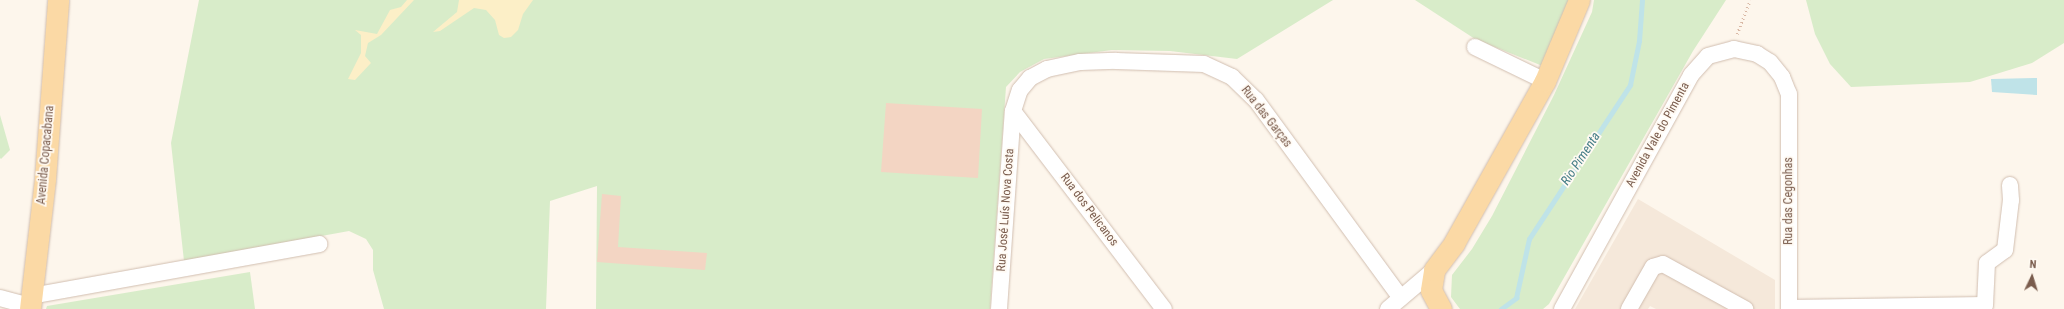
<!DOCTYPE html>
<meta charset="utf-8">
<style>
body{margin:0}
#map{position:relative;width:2064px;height:309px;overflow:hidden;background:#fdf6ec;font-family:"Roboto Condensed",sans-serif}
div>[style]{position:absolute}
.residential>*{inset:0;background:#f5e8da}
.green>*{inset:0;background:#d8ecc9}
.sand>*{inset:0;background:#fcefc7}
.water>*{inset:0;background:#bfe3e8}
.stream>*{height:4.5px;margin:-2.25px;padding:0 2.25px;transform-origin:2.25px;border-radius:2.25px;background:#bfe3e8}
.building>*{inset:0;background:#f3d5c3}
.path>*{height:2.5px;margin-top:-1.25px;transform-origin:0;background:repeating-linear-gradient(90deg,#d9b8a5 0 1px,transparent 0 4px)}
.roads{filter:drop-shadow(0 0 1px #d1beb0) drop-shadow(0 0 1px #d1beb0)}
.minor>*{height:16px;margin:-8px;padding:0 8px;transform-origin:8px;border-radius:8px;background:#fff}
.major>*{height:21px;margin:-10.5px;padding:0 10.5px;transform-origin:10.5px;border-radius:10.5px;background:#fbd9a5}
span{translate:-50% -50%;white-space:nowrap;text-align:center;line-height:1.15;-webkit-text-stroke:3.5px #fffaf3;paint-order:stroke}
.street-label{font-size:12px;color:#7a5c4d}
.water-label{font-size:13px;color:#437c86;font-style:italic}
.north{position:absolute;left:2012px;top:257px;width:40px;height:40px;-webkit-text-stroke:3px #fffaf3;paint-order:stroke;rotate:4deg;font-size:11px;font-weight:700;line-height:16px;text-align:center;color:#7a5c4d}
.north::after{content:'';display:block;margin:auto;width:14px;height:18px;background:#7a5c4d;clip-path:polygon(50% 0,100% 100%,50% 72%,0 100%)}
</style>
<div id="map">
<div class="residential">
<div style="clip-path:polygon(1638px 199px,1775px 280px,1775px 309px,1656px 309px,1650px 306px,1648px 309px,1575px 309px)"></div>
</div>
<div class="green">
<div style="clip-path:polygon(199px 0,1333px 0,1237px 59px,1170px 51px,1112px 50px,1044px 59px,1020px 72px,1006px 87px,990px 309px,596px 309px,597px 186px,550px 201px,546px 309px,384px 309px,373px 270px,373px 250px,366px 239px,349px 231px,184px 261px,171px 143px)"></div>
<div style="clip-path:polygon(1415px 0,1571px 0,1545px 67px,1475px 39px)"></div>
<div style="clip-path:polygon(1594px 0,1726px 0,1693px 51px,1549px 304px,1543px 309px,1460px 309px,1451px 297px,1452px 275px,1472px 249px,1492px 216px,1554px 95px,1592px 12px)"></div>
<div style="clip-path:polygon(1806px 0,2064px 0,2064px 43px,2032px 63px,1970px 82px,1851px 87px,1830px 64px,1815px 34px)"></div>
<div style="clip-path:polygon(0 115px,10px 150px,1px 159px,0 158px)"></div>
<div style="clip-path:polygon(250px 272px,255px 309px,46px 309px,47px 306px)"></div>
</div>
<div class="sand">
<div style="clip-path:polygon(407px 0,414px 0,381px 35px,368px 43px,365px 56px,371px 63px,355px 80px,348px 79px,361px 53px,361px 35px,355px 30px,377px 34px,390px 10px,401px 7px)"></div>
<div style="clip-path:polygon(459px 0,533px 0,523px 14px,518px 30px,511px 37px,504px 38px,499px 35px,495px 20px,486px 10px,474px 8px,440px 31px,433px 32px,457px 12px)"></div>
</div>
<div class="water">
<div style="clip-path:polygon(2037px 78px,2037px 95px,1992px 92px,1991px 79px)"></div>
</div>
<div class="stream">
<div style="left:1501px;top:309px;width:19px;rotate:-36deg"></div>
<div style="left:1516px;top:298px;width:60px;rotate:-77.6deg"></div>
<div style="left:1529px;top:239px;width:184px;rotate:-56.7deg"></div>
<div style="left:1630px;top:85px;width:45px;rotate:-78.4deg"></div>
<div style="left:1639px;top:41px;width:41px;rotate:-85.8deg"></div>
</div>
<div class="building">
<div style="clip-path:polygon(886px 103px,982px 109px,978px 178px,881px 172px)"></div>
<div style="clip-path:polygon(602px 194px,621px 196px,618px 247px,707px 253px,705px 270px,597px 262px)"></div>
</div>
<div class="path">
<div style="left:1737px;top:34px;width:36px;rotate:-69deg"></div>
</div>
<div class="roads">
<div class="minor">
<div style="left:1475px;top:47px;width:78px;rotate:25.9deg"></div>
<div style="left:1013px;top:111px;width:249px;rotate:52.7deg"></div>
<div style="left:31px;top:296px;width:293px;rotate:-10.2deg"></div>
<div style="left:0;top:298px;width:31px;rotate:15deg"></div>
<div style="left:1789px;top:308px;width:196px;rotate:-0.9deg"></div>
<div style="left:1985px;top:305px;width:42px;rotate:-87.3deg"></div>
<div style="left:1987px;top:263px;width:22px;rotate:-36deg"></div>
<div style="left:2005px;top:250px;width:50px;rotate:-83.2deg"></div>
<div style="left:2011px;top:200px;width:15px;rotate:-94deg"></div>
<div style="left:999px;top:309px;width:198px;rotate:-86deg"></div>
<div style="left:1013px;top:111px;width:22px;rotate:-72deg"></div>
<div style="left:1020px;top:90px;width:16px;rotate:-50deg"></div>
<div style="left:1030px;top:78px;width:19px;rotate:-28deg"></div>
<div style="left:1047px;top:69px;width:34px;rotate:-12deg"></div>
<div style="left:1080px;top:62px;width:36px;rotate:-2deg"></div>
<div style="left:1116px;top:61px;width:88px;rotate:2deg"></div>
<div style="left:1204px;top:64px;width:31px;rotate:25deg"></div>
<div style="left:1232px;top:77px;width:33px;rotate:44deg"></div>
<div style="left:1256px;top:100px;width:245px;rotate:53.8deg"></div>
<div style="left:1388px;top:309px;width:60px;rotate:-40.3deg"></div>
<div style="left:1562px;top:309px;width:267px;rotate:-61.1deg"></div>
<div style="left:1691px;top:75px;width:25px;rotate:-48deg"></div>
<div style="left:1708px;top:56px;width:27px;rotate:-15deg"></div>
<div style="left:1734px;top:49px;width:24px;rotate:12deg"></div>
<div style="left:1757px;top:54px;width:15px;rotate:32deg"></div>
<div style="left:1770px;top:62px;width:19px;rotate:51deg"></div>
<div style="left:1782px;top:77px;width:18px;rotate:68deg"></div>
<div style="left:1789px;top:94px;width:215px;rotate:90deg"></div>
<div style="left:1629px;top:309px;width:48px;rotate:-60.3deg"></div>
<div style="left:1653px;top:267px;width:10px;rotate:-17deg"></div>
<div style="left:1663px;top:264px;width:94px;rotate:28.8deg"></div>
</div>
<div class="major">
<div style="left:30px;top:309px;width:131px;rotate:-83.4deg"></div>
<div style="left:45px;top:179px;width:179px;rotate:-85.8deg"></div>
<div style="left:1441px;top:309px;width:21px;rotate:-118deg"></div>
<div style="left:1431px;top:290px;width:20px;rotate:-81deg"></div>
<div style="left:1434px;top:270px;width:34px;rotate:-53deg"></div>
<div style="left:1454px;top:243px;width:186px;rotate:-60.7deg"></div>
<div style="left:1545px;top:81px;width:88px;rotate:-67.2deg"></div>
</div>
</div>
<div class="street-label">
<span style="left:1266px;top:117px;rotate:52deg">Rua das Garças</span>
<span style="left:1658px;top:135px;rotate:-61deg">Avenida Vale do Pimenta</span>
<span style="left:46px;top:155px;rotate:-85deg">Avenida Copacabana</span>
<span style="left:1789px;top:201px;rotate:-90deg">Rua das Cegonhas</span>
<span style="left:1006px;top:210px;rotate:-86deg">Rua José Luís Nova Costa</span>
<span style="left:1089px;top:210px;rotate:53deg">Rua dos Pelicanos</span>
</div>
<div class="water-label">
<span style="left:1581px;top:159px;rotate:-57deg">Rio Pimenta</span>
</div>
<div class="north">N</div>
</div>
